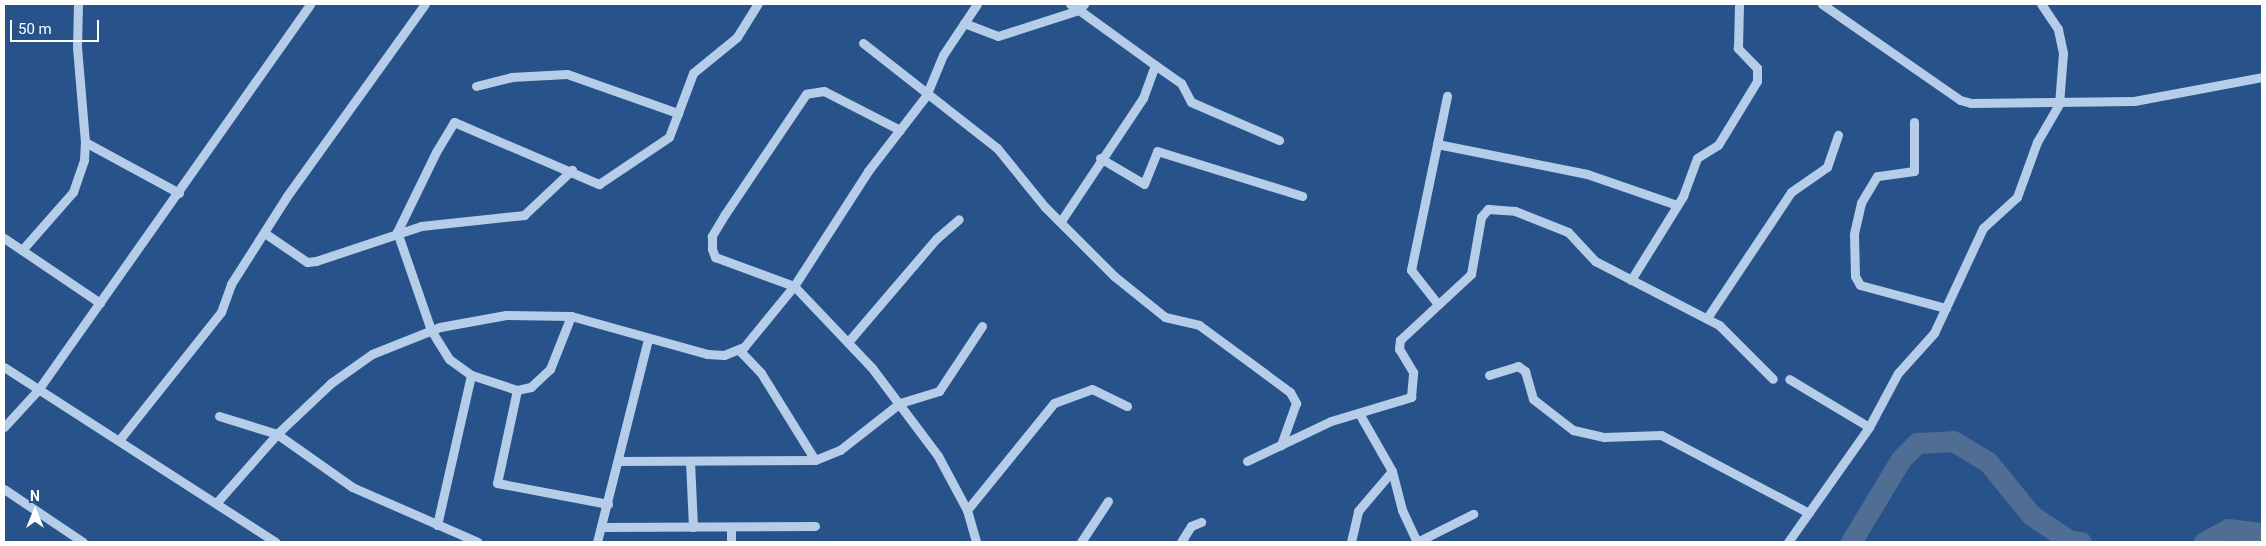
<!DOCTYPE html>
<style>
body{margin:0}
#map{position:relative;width:2266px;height:546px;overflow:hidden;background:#28538a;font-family:Roboto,sans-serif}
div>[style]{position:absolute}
.river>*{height:21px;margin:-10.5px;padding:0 10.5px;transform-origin:10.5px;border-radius:10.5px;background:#506d94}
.minor>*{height:9px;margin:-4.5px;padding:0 4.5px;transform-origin:4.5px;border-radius:4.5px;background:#b6cde9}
span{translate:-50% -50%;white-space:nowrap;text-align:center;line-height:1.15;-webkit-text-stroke:4.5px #28538a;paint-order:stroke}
.frame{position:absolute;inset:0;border:5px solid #fff;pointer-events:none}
.north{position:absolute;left:10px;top:486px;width:50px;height:50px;-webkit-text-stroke:4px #28538a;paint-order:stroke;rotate:0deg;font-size:14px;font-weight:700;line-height:20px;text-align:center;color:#fff}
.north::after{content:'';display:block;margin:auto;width:18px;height:22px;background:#fff;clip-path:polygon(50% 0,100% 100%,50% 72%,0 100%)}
.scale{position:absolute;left:10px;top:20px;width:89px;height:22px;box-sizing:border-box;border:2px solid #fff;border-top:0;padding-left:6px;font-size:15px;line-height:18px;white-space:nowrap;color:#fff;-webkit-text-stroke:4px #28538a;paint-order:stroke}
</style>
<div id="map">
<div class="river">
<div style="left:1851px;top:542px;width:97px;rotate:-58.9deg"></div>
<div style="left:1901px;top:459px;width:23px;rotate:-45deg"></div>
<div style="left:1917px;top:443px;width:36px;rotate:-3deg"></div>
<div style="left:1953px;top:441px;width:41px;rotate:31deg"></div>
<div style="left:1988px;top:462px;width:68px;rotate:50.9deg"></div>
<div style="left:2031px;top:515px;width:47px;rotate:33.7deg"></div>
<div style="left:2070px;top:541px;width:11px;rotate:5deg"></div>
<div style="left:2204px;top:542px;width:27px;rotate:-28deg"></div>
<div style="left:2228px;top:529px;width:34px;rotate:7deg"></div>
</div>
<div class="minor">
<div style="left:78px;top:4px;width:43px;rotate:91.3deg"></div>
<div style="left:77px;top:47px;width:95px;rotate:85.2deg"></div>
<div style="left:1070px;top:4px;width:11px;rotate:34deg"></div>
<div style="left:1079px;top:10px;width:8px;rotate:-50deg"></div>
<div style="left:1822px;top:4px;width:168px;rotate:34.8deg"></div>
<div style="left:1960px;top:100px;width:11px;rotate:15deg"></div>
<div style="left:1971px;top:103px;width:163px;rotate:-0.7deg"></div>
<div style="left:2134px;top:101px;width:130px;rotate:-10.6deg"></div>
<div style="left:964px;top:23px;width:36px;rotate:21deg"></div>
<div style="left:998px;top:36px;width:85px;rotate:-17.8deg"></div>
<div style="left:1079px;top:10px;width:94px;rotate:35.9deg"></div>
<div style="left:863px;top:43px;width:170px;rotate:38.1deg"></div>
<div style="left:997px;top:148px;width:76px;rotate:50.9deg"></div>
<div style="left:1045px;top:207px;width:98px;rotate:45deg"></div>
<div style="left:1114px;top:276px;width:65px;rotate:38.8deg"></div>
<div style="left:1165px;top:317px;width:35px;rotate:13deg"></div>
<div style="left:1199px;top:325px;width:113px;rotate:36.4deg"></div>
<div style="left:1290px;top:392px;width:13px;rotate:61deg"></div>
<div style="left:1296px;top:403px;width:45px;rotate:109.7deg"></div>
<div style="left:476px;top:86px;width:36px;rotate:-14deg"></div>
<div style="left:511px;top:77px;width:56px;rotate:-3.1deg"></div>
<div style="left:567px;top:74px;width:118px;rotate:19.4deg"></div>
<div style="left:1914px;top:122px;width:49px;rotate:90deg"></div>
<div style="left:1914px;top:171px;width:37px;rotate:172deg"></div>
<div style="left:1877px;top:176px;width:31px;rotate:121deg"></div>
<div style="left:1861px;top:203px;width:32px;rotate:103deg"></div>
<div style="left:1854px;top:234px;width:42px;rotate:88.6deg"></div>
<div style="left:1855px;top:276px;width:10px;rotate:61deg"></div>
<div style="left:1860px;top:285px;width:89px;rotate:15deg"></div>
<div style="left:900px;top:130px;width:85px;rotate:-152.8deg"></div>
<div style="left:824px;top:91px;width:18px;rotate:171deg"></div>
<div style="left:806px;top:94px;width:145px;rotate:124deg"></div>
<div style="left:725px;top:214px;width:26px;rotate:121deg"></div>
<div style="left:712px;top:236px;width:13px;rotate:90deg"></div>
<div style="left:712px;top:249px;width:9px;rotate:69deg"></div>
<div style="left:715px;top:257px;width:84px;rotate:20.2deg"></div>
<div style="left:794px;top:286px;width:113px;rotate:46.4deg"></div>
<div style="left:872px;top:368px;width:110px;rotate:53.1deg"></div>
<div style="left:938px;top:456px;width:61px;rotate:61.8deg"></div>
<div style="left:967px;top:510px;width:33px;rotate:74deg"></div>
<div style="left:1437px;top:144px;width:153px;rotate:11.3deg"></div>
<div style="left:1587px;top:174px;width:95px;rotate:19deg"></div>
<div style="left:1100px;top:158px;width:51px;rotate:30.6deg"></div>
<div style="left:1144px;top:184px;width:35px;rotate:-68deg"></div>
<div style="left:1157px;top:151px;width:152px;rotate:17.2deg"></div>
<div style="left:1061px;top:221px;width:148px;rotate:-56.3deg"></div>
<div style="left:1143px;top:98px;width:35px;rotate:-70deg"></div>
<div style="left:1155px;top:65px;width:32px;rotate:35deg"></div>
<div style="left:1181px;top:83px;width:21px;rotate:62deg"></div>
<div style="left:1191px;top:102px;width:96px;rotate:23.4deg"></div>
<div style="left:266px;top:234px;width:50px;rotate:34.3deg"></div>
<div style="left:307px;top:262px;width:9px;rotate:-6deg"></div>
<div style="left:316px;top:261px;width:111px;rotate:-18.4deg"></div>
<div style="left:421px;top:226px;width:104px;rotate:-6.1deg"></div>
<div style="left:524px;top:215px;width:66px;rotate:-43.2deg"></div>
<div style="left:4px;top:238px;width:116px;rotate:34.1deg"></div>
<div style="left:22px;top:250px;width:77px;rotate:-48.7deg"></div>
<div style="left:73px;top:192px;width:34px;rotate:-71deg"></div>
<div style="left:84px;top:160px;width:18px;rotate:-87deg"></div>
<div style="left:85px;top:142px;width:107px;rotate:28.5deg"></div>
<div style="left:1631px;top:280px;width:99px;rotate:-58.2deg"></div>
<div style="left:1683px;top:196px;width:40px;rotate:-69.8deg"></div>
<div style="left:1697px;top:158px;width:25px;rotate:-32deg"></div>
<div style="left:1718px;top:145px;width:75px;rotate:-58.6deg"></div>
<div style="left:1757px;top:81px;width:13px;rotate:-90deg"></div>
<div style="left:1757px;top:68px;width:28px;rotate:-134deg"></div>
<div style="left:1738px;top:48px;width:44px;rotate:-88.7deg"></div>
<div style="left:1437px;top:303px;width:42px;rotate:-128.2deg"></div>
<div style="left:1411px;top:270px;width:178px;rotate:-78.3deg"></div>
<div style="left:571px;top:316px;width:57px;rotate:111.6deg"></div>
<div style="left:550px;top:369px;width:26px;rotate:137deg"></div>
<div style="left:531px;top:387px;width:14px;rotate:168deg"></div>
<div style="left:517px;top:390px;width:48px;rotate:-161.9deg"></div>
<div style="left:471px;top:375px;width:27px;rotate:-144deg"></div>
<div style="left:449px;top:359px;width:34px;rotate:-122deg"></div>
<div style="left:431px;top:330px;width:104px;rotate:-109.1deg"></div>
<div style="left:397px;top:232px;width:89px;rotate:-64deg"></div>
<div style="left:436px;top:152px;width:35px;rotate:-59deg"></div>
<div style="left:454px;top:122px;width:158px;rotate:23.2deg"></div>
<div style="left:599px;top:184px;width:84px;rotate:-33.9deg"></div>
<div style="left:669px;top:137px;width:68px;rotate:-69.4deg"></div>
<div style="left:693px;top:73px;width:57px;rotate:-39.3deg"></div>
<div style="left:737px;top:37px;width:39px;rotate:-58deg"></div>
<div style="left:1707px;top:318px;width:151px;rotate:-56.3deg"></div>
<div style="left:1791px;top:192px;width:44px;rotate:-34.8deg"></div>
<div style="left:1827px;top:167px;width:34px;rotate:-71deg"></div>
<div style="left:848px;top:342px;width:135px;rotate:-49.5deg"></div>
<div style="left:936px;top:239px;width:30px;rotate:-41deg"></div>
<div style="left:739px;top:350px;width:32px;rotate:46deg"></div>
<div style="left:761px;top:373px;width:102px;rotate:58.2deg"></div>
<div style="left:4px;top:367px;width:323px;rotate:32.8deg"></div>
<div style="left:1489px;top:375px;width:30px;rotate:-17deg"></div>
<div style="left:1518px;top:366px;width:9px;rotate:36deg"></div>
<div style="left:1525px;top:371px;width:29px;rotate:74deg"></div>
<div style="left:1533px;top:399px;width:51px;rotate:37.8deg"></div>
<div style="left:1573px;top:430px;width:32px;rotate:13deg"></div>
<div style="left:1604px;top:437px;width:57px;rotate:-2deg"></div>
<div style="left:1661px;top:435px;width:167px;rotate:27.8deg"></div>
<div style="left:517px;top:390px;width:95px;rotate:102.1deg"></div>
<div style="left:497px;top:483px;width:113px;rotate:10.7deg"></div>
<div style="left:1360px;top:415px;width:64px;rotate:60.3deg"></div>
<div style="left:1392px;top:471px;width:40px;rotate:75.6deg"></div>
<div style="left:1402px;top:510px;width:35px;rotate:65deg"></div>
<div style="left:219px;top:416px;width:61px;rotate:17.2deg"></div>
<div style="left:277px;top:434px;width:92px;rotate:35.2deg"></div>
<div style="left:352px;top:487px;width:137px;rotate:23.6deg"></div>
<div style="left:4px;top:427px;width:50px;rotate:-47.4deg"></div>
<div style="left:38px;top:390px;width:472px;rotate:-54.8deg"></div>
<div style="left:1869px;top:427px;width:61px;rotate:-61.8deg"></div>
<div style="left:1898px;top:373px;width:54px;rotate:-48deg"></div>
<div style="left:1934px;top:333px;width:116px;rotate:-65deg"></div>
<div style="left:1983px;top:228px;width:46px;rotate:-42.4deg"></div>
<div style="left:2017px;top:197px;width:59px;rotate:-70deg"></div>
<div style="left:2037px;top:142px;width:44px;rotate:-59.9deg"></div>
<div style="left:2059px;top:104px;width:51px;rotate:-85.5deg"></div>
<div style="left:2063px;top:53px;width:25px;rotate:-102deg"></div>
<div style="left:2058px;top:29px;width:30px;rotate:-124deg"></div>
<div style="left:120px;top:439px;width:162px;rotate:-51.5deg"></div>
<div style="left:221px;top:312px;width:30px;rotate:-70deg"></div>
<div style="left:231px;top:284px;width:104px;rotate:-57.5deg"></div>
<div style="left:287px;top:196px;width:236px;rotate:-54.3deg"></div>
<div style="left:618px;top:461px;width:197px;rotate:-0.3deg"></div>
<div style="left:815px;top:460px;width:27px;rotate:-22deg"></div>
<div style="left:840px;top:450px;width:76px;rotate:-38.1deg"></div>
<div style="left:900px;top:403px;width:41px;rotate:-17.1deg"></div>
<div style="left:939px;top:391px;width:78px;rotate:-56.5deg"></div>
<div style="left:690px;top:461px;width:66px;rotate:87.4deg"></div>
<div style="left:1247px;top:461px;width:93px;rotate:-25.5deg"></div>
<div style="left:1331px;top:421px;width:84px;rotate:-16.7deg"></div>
<div style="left:1411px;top:397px;width:25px;rotate:-85deg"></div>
<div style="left:1413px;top:372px;width:27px;rotate:-121deg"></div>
<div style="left:1399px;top:349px;width:9px;rotate:-84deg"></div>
<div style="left:1400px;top:340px;width:97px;rotate:-42.9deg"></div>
<div style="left:1471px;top:274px;width:58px;rotate:-80deg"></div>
<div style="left:1481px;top:217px;width:11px;rotate:-49deg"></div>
<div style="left:1488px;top:209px;width:27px;rotate:4deg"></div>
<div style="left:1515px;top:211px;width:57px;rotate:21.6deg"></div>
<div style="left:1568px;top:232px;width:40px;rotate:47deg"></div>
<div style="left:1595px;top:261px;width:140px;rotate:27.3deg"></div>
<div style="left:1719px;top:325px;width:76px;rotate:45deg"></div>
<div style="left:4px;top:489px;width:95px;rotate:33.9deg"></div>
<div style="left:218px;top:501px;width:89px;rotate:-48.6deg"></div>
<div style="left:277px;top:434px;width:74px;rotate:-43.4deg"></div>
<div style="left:331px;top:383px;width:50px;rotate:-35.3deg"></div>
<div style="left:372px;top:354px;width:73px;rotate:-21.7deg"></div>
<div style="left:440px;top:327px;width:67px;rotate:-10.3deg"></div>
<div style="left:506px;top:315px;width:65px;rotate:0.9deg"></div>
<div style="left:571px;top:316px;width:141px;rotate:15.6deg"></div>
<div style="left:707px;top:354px;width:17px;rotate:3deg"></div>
<div style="left:724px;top:355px;width:22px;rotate:-22deg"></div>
<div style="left:744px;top:347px;width:79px;rotate:-50.7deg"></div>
<div style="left:794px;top:286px;width:137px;rotate:-57.2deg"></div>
<div style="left:868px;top:171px;width:95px;rotate:-52.3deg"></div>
<div style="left:926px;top:96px;width:44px;rotate:-67.5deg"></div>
<div style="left:943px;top:55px;width:61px;rotate:-56.3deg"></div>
<div style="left:967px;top:510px;width:138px;rotate:-50.9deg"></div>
<div style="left:1054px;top:403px;width:40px;rotate:-20.2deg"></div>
<div style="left:1092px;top:389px;width:39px;rotate:26deg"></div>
<div style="left:437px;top:525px;width:154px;rotate:-77.2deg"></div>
<div style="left:603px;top:527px;width:212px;rotate:-0.3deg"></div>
<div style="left:731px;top:527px;width:15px;rotate:90deg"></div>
<div style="left:597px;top:542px;width:209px;rotate:-75.9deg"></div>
<div style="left:1081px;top:542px;width:49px;rotate:-56.6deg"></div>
<div style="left:1181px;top:542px;width:19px;rotate:-58deg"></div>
<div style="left:1191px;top:526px;width:11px;rotate:-22deg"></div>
<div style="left:1351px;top:542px;width:32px;rotate:-77deg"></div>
<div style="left:1358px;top:511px;width:52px;rotate:-49.6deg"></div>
<div style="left:1417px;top:542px;width:63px;rotate:-26.6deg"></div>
<div style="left:1788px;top:542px;width:141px;rotate:-54.8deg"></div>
<div style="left:1869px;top:427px;width:93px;rotate:-149deg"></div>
</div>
<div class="frame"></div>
<div class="north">N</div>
<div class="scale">50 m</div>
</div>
